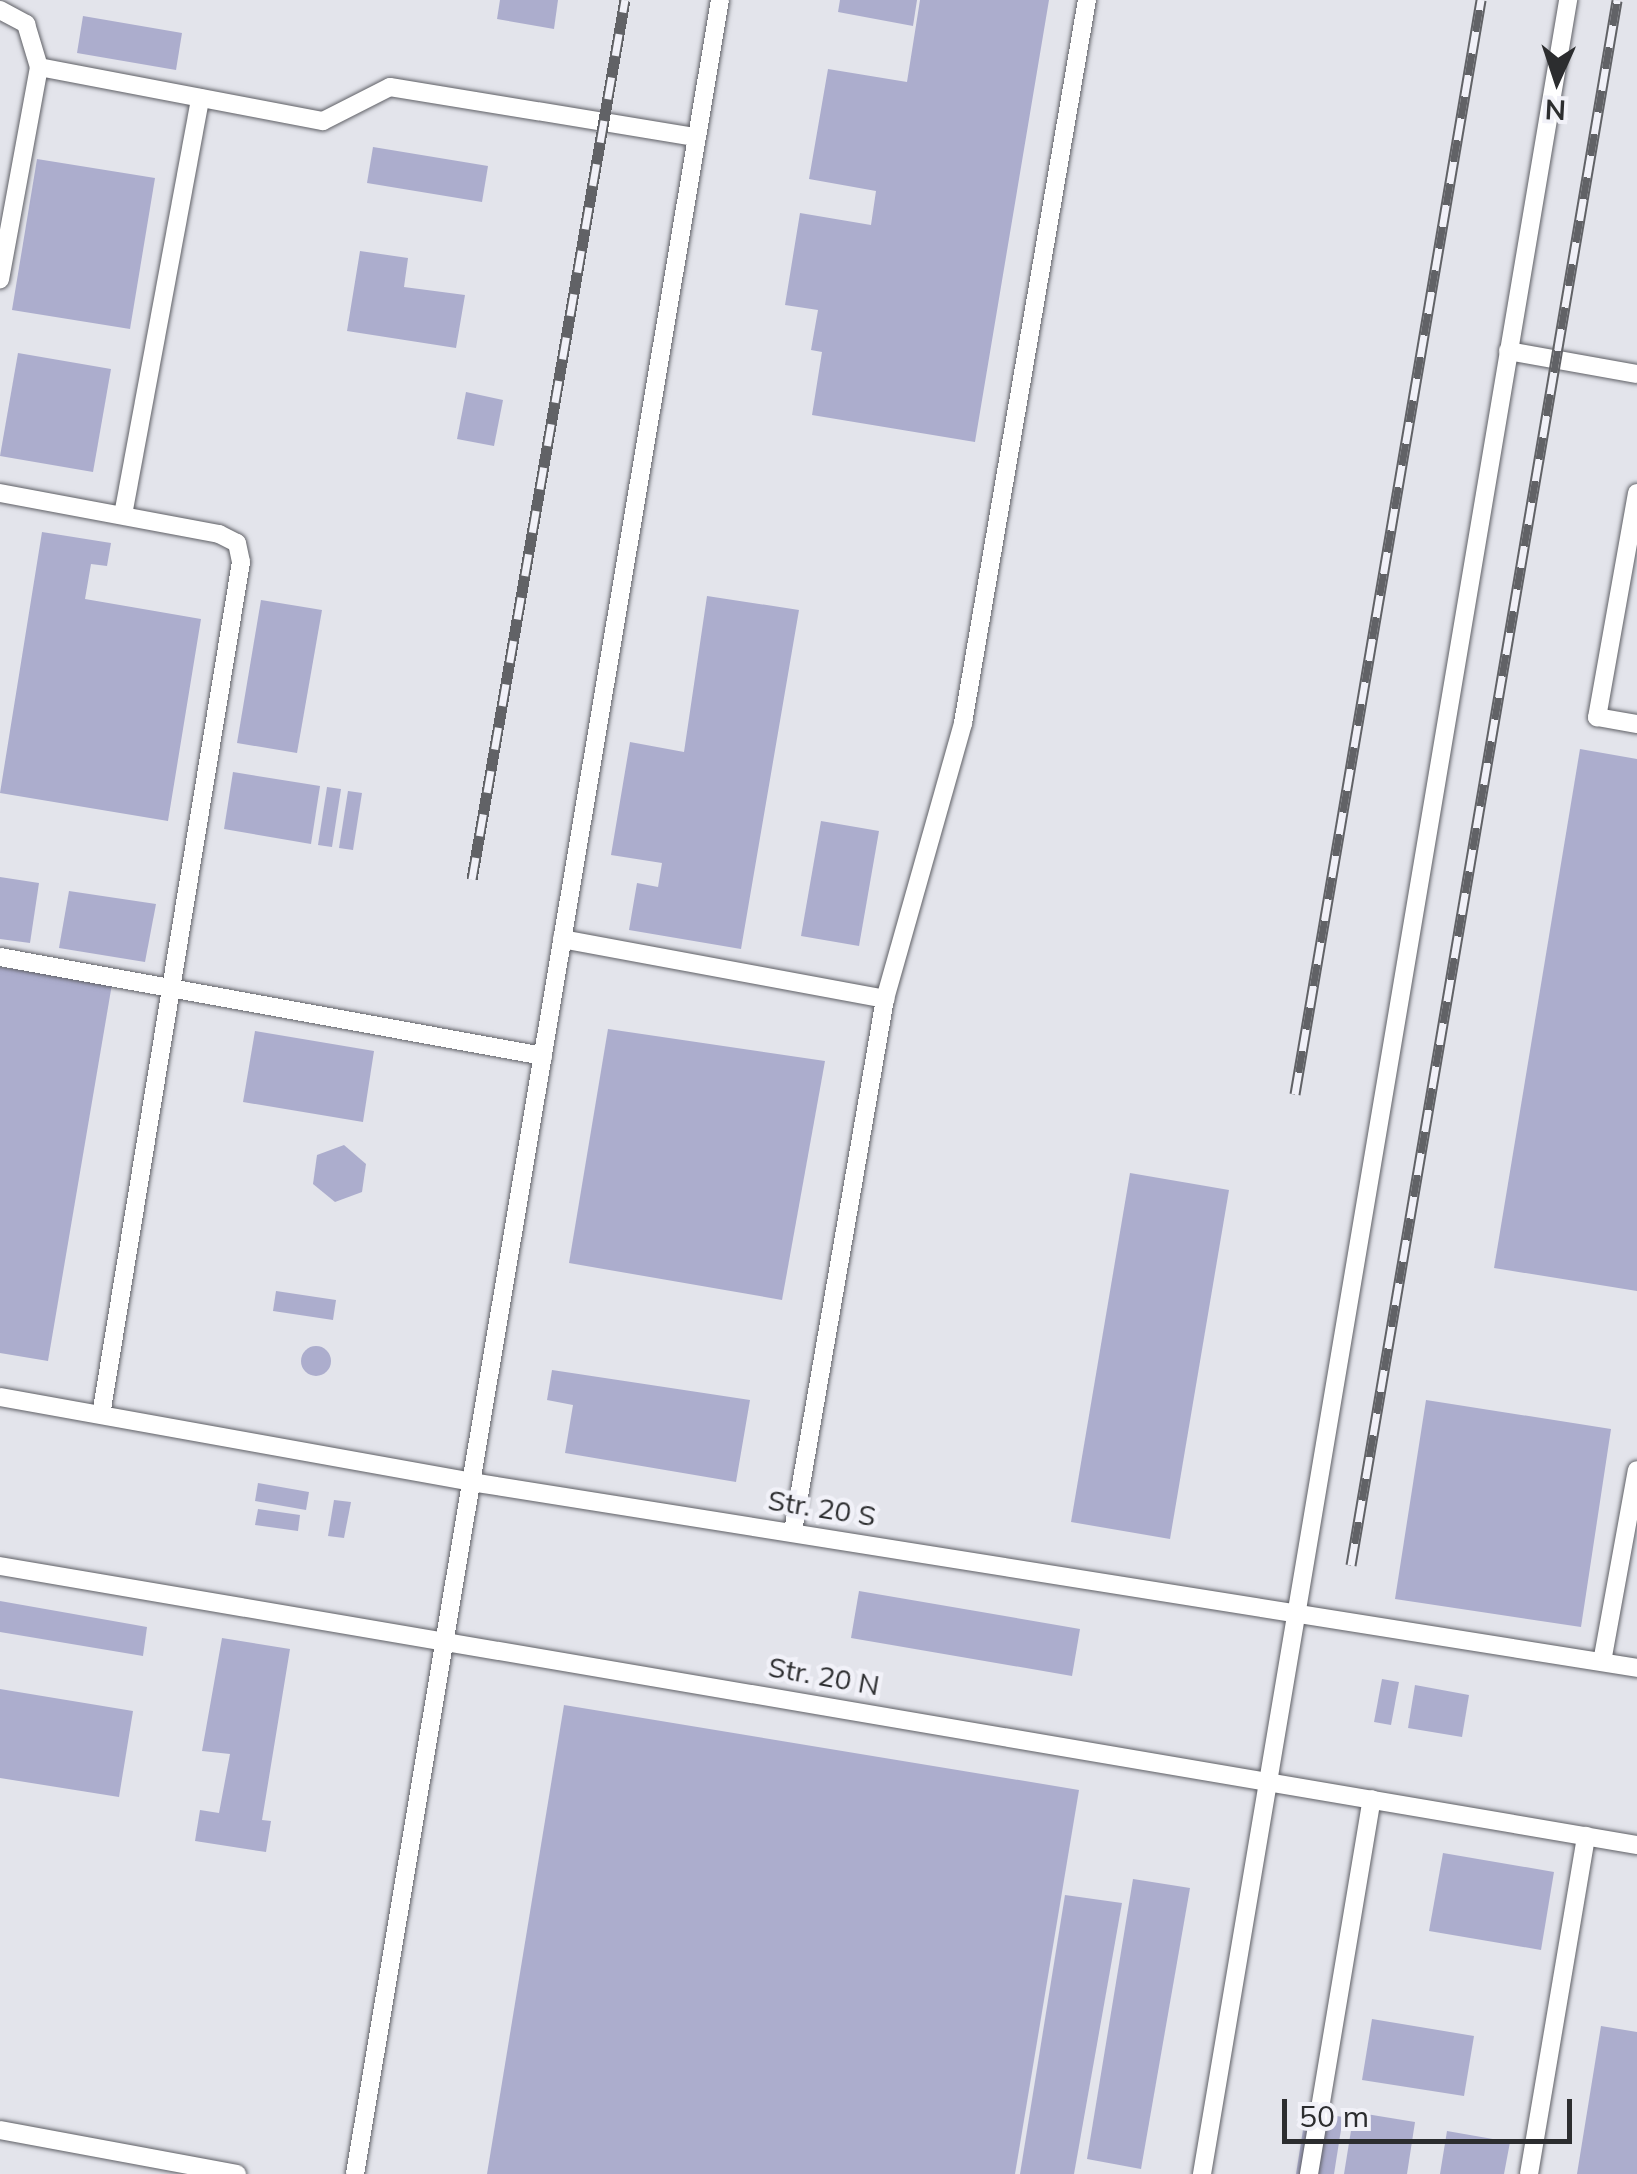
<!DOCTYPE html>
<style>
body{margin:0}
#map{position:relative;width:1637px;height:2174px;overflow:hidden;background:#e3e4eb;font-family:Mulish,sans-serif}
div>[style]{position:absolute}
.building>*{inset:0;background:#acadcd}
.round{border-radius:50%}
.roads{filter:drop-shadow(0 0 2px #5f6066) drop-shadow(0 0 2px #5f6066)}
.service>*{height:18px;margin:-9px;padding:0 9px;transform-origin:9px;border-radius:9px;background:#fff}
.rail>*{height:11px;margin-top:-5.5px;transform-origin:0;background:repeating-linear-gradient(90deg,#f1f1f8 0 22px,#616266 0 44px);box-sizing:border-box;border-block:2px solid #616266}
span{translate:-50% -50%;white-space:nowrap;text-align:center;line-height:1.15;-webkit-text-stroke:9px #f1f1f8;paint-order:stroke}
.street-label{font-size:28px;color:#2c2d2f}
.north{position:absolute;left:1507px;top:30px;width:100px;height:100px;-webkit-text-stroke:8px #f1f1f8;paint-order:stroke;rotate:183deg;font-size:28px;font-weight:700;line-height:40px;text-align:center;color:#2c2d2f}
.north::after{content:'';display:block;margin:auto;width:35px;height:45px;background:#2c2d2f;clip-path:polygon(50% 0,100% 100%,50% 72%,0 100%)}
.scale{position:absolute;left:1282px;top:2099px;width:290px;height:45px;box-sizing:border-box;border:5px solid #2c2d2f;border-top:0;padding-left:12px;font-size:30px;line-height:35px;white-space:nowrap;color:#2c2d2f;-webkit-text-stroke:8px #f1f1f8;paint-order:stroke}
</style>
<div id="map">
<div class="building">
<div style="clip-path:polygon(500px 0,558px 0,554px 29px,497px 19px)"></div>
<div style="clip-path:polygon(840px 0,917px 0,913px 26px,838px 12px)"></div>
<div style="clip-path:polygon(920px 0,1049px 0,975px 442px,812px 415px,822px 352px,811px 350px,818px 310px,785px 305px,800px 213px,871px 225px,876px 191px,809px 179px,828px 69px,907px 82px)"></div>
<div style="clip-path:polygon(83px 16px,182px 33px,176px 70px,77px 53px)"></div>
<div style="clip-path:polygon(373px 147px,488px 166px,482px 202px,367px 183px)"></div>
<div style="clip-path:polygon(37px 159px,155px 178px,130px 329px,12px 310px)"></div>
<div style="clip-path:polygon(360px 251px,408px 258px,404px 287px,465px 295px,456px 348px,347px 331px)"></div>
<div style="clip-path:polygon(18px 353px,111px 369px,93px 472px,0 456px)"></div>
<div style="clip-path:polygon(466px 392px,503px 400px,494px 446px,457px 439px)"></div>
<div style="clip-path:polygon(42px 532px,111px 543px,107px 566px,91px 564px,85px 599px,201px 619px,168px 821px,0 793px)"></div>
<div style="clip-path:polygon(707px 596px,799px 610px,741px 949px,629px 930px,637px 883px,658px 887px,662px 863px,611px 855px,630px 742px,684px 752px)"></div>
<div style="clip-path:polygon(261px 600px,322px 610px,297px 753px,237px 743px)"></div>
<div style="clip-path:polygon(1580px 749px,1637px 759px,1637px 1291px,1494px 1268px)"></div>
<div style="clip-path:polygon(233px 772px,320px 786px,311px 844px,224px 829px)"></div>
<div style="clip-path:polygon(327px 787px,341px 789px,332px 847px,318px 845px)"></div>
<div style="clip-path:polygon(348px 791px,362px 793px,353px 850px,339px 848px)"></div>
<div style="clip-path:polygon(821px 821px,879px 831px,859px 946px,801px 936px)"></div>
<div style="clip-path:polygon(0 877px,39px 883px,30px 943px,0 939px)"></div>
<div style="clip-path:polygon(69px 891px,156px 904px,145px 962px,59px 948px)"></div>
<div style="clip-path:polygon(0 967px,112px 984px,48px 1361px,0 1353px)"></div>
<div style="clip-path:polygon(608px 1029px,825px 1061px,782px 1300px,569px 1263px)"></div>
<div style="clip-path:polygon(255px 1031px,374px 1051px,363px 1122px,243px 1102px)"></div>
<div style="clip-path:polygon(344px 1145px,366px 1164px,362px 1192px,335px 1202px,313px 1184px,317px 1155px)"></div>
<div style="clip-path:polygon(1130px 1173px,1229px 1190px,1170px 1539px,1071px 1522px)"></div>
<div style="clip-path:polygon(276px 1291px,336px 1300px,333px 1320px,273px 1311px)"></div>
<div class="round" style="left:301px;top:1346px;width:30px;height:30px"></div>
<div style="clip-path:polygon(552px 1370px,750px 1400px,736px 1482px,565px 1453px,573px 1405px,547px 1400px)"></div>
<div style="clip-path:polygon(1426px 1400px,1611px 1429px,1581px 1627px,1395px 1599px)"></div>
<div style="clip-path:polygon(258px 1483px,309px 1492px,306px 1510px,255px 1501px)"></div>
<div style="clip-path:polygon(334px 1500px,351px 1502px,344px 1538px,328px 1536px)"></div>
<div style="clip-path:polygon(258px 1509px,300px 1515px,298px 1531px,255px 1525px)"></div>
<div style="clip-path:polygon(859px 1591px,1080px 1629px,1072px 1676px,851px 1638px)"></div>
<div style="clip-path:polygon(0 1601px,147px 1627px,143px 1656px,0 1632px)"></div>
<div style="clip-path:polygon(222px 1638px,290px 1649px,262px 1820px,271px 1821px,266px 1852px,195px 1841px,200px 1810px,219px 1813px,230px 1754px,202px 1751px)"></div>
<div style="clip-path:polygon(1382px 1679px,1399px 1682px,1391px 1725px,1374px 1722px)"></div>
<div style="clip-path:polygon(1415px 1685px,1469px 1695px,1462px 1737px,1408px 1728px)"></div>
<div style="clip-path:polygon(0 1689px,133px 1711px,119px 1797px,0 1778px)"></div>
<div style="clip-path:polygon(564px 1705px,1079px 1790px,1015px 2174px,487px 2174px)"></div>
<div style="clip-path:polygon(1443px 1853px,1554px 1872px,1541px 1950px,1429px 1931px)"></div>
<div style="clip-path:polygon(1133px 1879px,1190px 1888px,1141px 2169px,1087px 2159px)"></div>
<div style="clip-path:polygon(1065px 1895px,1122px 1903px,1074px 2174px,1020px 2174px)"></div>
<div style="clip-path:polygon(1372px 2019px,1474px 2036px,1464px 2096px,1362px 2080px)"></div>
<div style="clip-path:polygon(1601px 2026px,1637px 2032px,1637px 2174px,1577px 2174px)"></div>
<div style="clip-path:polygon(1306px 2111px,1343px 2117px,1334px 2174px,1296px 2174px)"></div>
<div style="clip-path:polygon(1354px 2112px,1415px 2122px,1407px 2174px,1344px 2174px)"></div>
<div style="clip-path:polygon(1447px 2131px,1510px 2142px,1504px 2174px,1440px 2174px)"></div>
</div>
<div class="roads">
<div class="service">
<div style="left:0;top:10px;width:30px;rotate:28deg"></div>
<div style="left:26px;top:24px;width:45px;rotate:73.2deg"></div>
<div style="left:39px;top:67px;width:216px;rotate:100.4deg"></div>
<div style="left:39px;top:67px;width:289px;rotate:10.8deg"></div>
<div style="left:323px;top:121px;width:75px;rotate:-26.9deg"></div>
<div style="left:390px;top:87px;width:311px;rotate:9.3deg"></div>
<div style="left:1508px;top:351px;width:131px;rotate:10.1deg"></div>
<div style="left:0;top:493px;width:223px;rotate:10.6deg"></div>
<div style="left:219px;top:534px;width:20px;rotate:27deg"></div>
<div style="left:237px;top:543px;width:19px;rotate:78deg"></div>
<div style="left:241px;top:562px;width:864px;rotate:99.32deg"></div>
<div style="left:1637px;top:493px;width:228px;rotate:100.1deg"></div>
<div style="left:1597px;top:717px;width:41px;rotate:9.9deg"></div>
<div style="left:123px;top:515px;width:424px;rotate:-79.5deg"></div>
<div style="left:562px;top:939px;width:329px;rotate:10.5deg"></div>
<div style="left:0;top:957px;width:552px;rotate:10.33deg"></div>
<div style="left:0;top:1397px;width:479px;rotate:10.2deg"></div>
<div style="left:471px;top:1482px;width:1181px;rotate:9.06deg"></div>
<div style="left:793px;top:1531px;width:540px;rotate:-80.19deg"></div>
<div style="left:885px;top:999px;width:287px;rotate:-74.2deg"></div>
<div style="left:963px;top:723px;width:734px;rotate:-80.27deg"></div>
<div style="left:0;top:1566px;width:1661px;rotate:9.67deg"></div>
<div style="left:1602px;top:1662px;width:195px;rotate:-79.7deg"></div>
<div style="left:0;top:2130px;width:241px;rotate:10.5deg"></div>
<div style="left:355px;top:2174px;width:2204px;rotate:-80.47deg"></div>
<div style="left:1202px;top:2174px;width:2205px;rotate:-80.44deg"></div>
<div style="left:1309px;top:2174px;width:380px;rotate:-80.5deg"></div>
<div style="left:1529px;top:2174px;width:343px;rotate:-80.4deg"></div>
</div>
</div>
<div class="rail">
<div style="left:472px;top:879px;width:892px;rotate:-80.13deg"></div>
<div style="left:1295px;top:1094px;width:1110px;rotate:-80.35deg"></div>
<div style="left:1351px;top:1565px;width:1587px;rotate:-80.35deg"></div>
</div>
<div class="street-label">
<span style="left:822px;top:1508px;rotate:9deg">Str. 20 S</span>
<span style="left:824px;top:1676px;rotate:10deg">Str. 20 N</span>
</div>
<div class="north">N</div>
<div class="scale">50 m</div>
</div>
